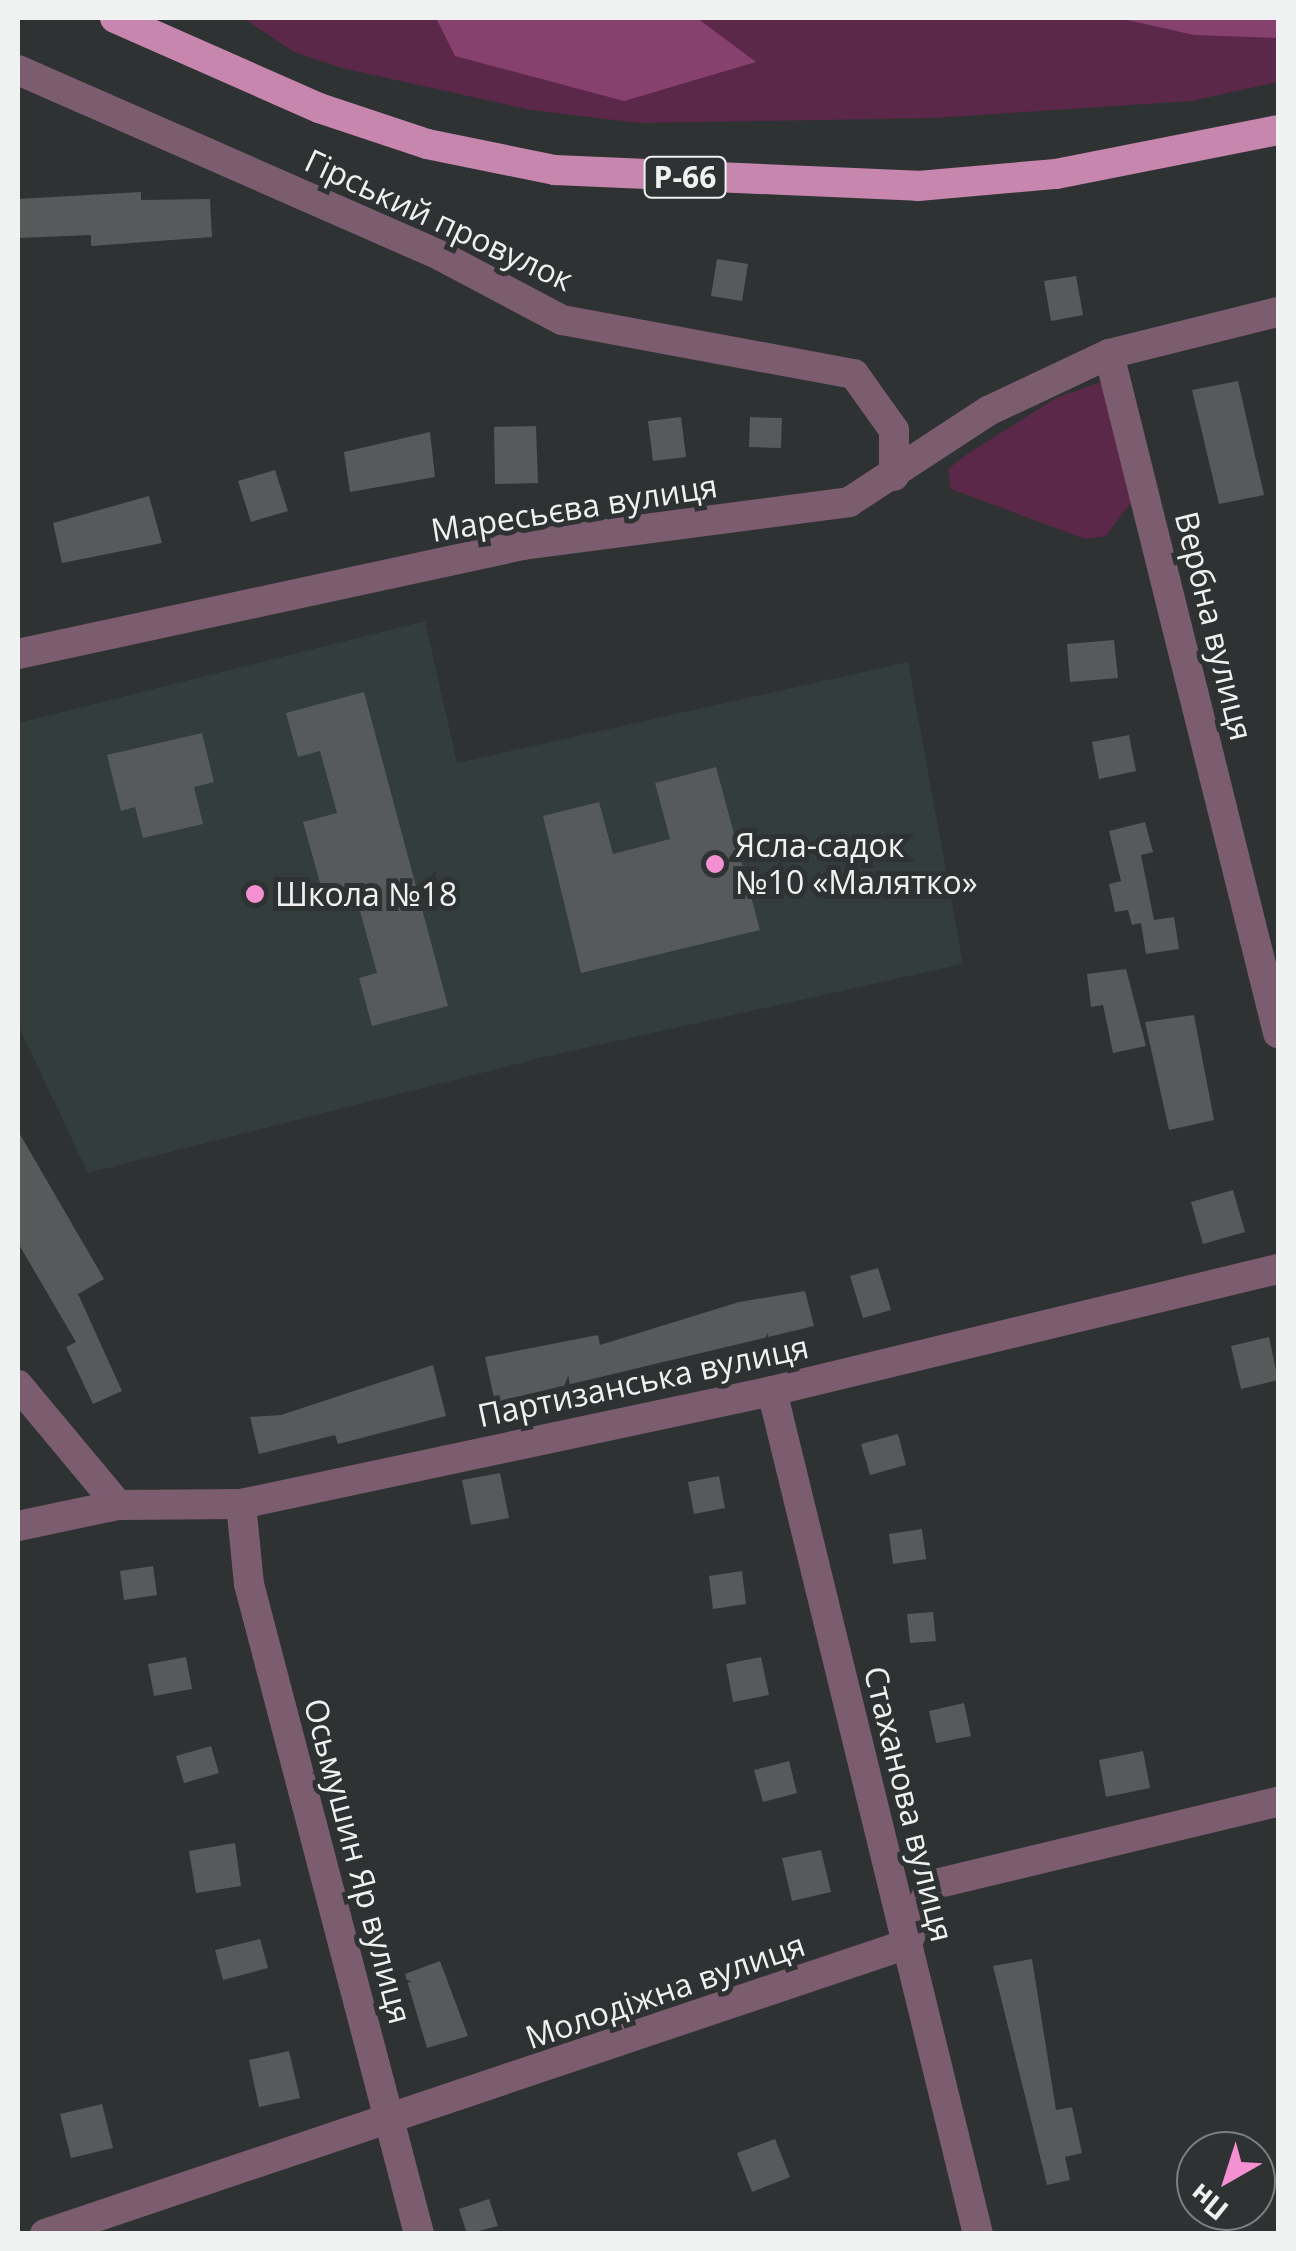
<!DOCTYPE html>
<meta charset="utf-8">
<style>
body{margin:0}
#map{position:relative;width:1296px;height:2251px;overflow:hidden;background:#2f3232;font-family:"Open Sans",sans-serif}
div>[style]{position:absolute}
.built>*{inset:0;background:#323d3c}
.green>*{inset:0;background:#5b284a}
.forest>*{inset:0;background:#86416f}
.building>*{inset:0;background:#575a5a}
.minor>*{height:30px;margin:-15px;padding:0 15px;transform-origin:15px;border-radius:15px;background:#7c5d70}
.major>*{height:30px;margin:-15px;padding:0 15px;transform-origin:15px;border-radius:15px;background:#c686ae}
.dots>*{width:28px;height:28px;translate:-50% -50%;box-sizing:border-box;border:5px solid #2f3232;border-radius:50%}
span{translate:-50% -50%;white-space:nowrap;text-align:center;line-height:1.15;-webkit-text-stroke:10px #2f3232;paint-order:stroke}
.shield-label span{padding:2px 8px;background:#2f3232;border:2px solid;border-radius:8px;-webkit-text-stroke-width:0}
.shield-label{font-size:30px;color:#f0f2f2;font-weight:700}
.street-label{font-size:32px;color:#f0f2f2}
.poi-label{font-size:32px;color:#f0f2f2}
.left{translate:0 -50%;text-align:left}
.frame{position:absolute;inset:0;border:20px solid #f0f2f2;pointer-events:none}
.north{position:absolute;left:1176px;top:2131px;width:100px;height:100px;box-sizing:border-box;background:#2f3232;border:2px solid #7c7f7f;border-radius:50%;rotate:219deg;font-size:28px;font-weight:700;line-height:40px;text-align:center;color:#f0f2f2}
.north::after{content:'';display:block;margin:auto;width:35px;height:45px;background:#f591d2;clip-path:polygon(50% 0,100% 100%,50% 72%,0 100%)}
</style>
<div id="map">
<div class="built">
<div style="clip-path:polygon(425px 621px,457px 763px,908px 662px,963px 964px,540px 1058px,88px 1173px,18px 1025px,18px 723px)"></div>
</div>
<div class="green">
<div style="clip-path:polygon(243px 18px,1278px 18px,1278px 82px,1191px 101px,933px 118px,639px 123px,531px 110px,342px 68px,294px 52px)"></div>
<div style="clip-path:polygon(1101px 382px,1134px 498px,1106px 536px,1085px 539px,951px 489px,948px 469px,966px 455px,1056px 398px)"></div>
</div>
<div class="forest">
<div style="clip-path:polygon(436px 18px,697px 18px,756px 62px,624px 101px,455px 56px)"></div>
<div style="clip-path:polygon(1118px 18px,1278px 18px,1278px 38px,1194px 35px)"></div>
</div>
<div class="building">
<div style="clip-path:polygon(141px 192px,141px 200px,210px 199px,212px 237px,91px 246px,91px 235px,18px 238px,18px 199px)"></div>
<div style="clip-path:polygon(717px 259px,748px 264px,742px 301px,711px 296px)"></div>
<div style="clip-path:polygon(1076px 276px,1083px 315px,1051px 321px,1044px 281px)"></div>
<div style="clip-path:polygon(1238px 381px,1264px 495px,1219px 504px,1192px 390px)"></div>
<div style="clip-path:polygon(681px 417px,686px 457px,653px 461px,648px 421px)"></div>
<div style="clip-path:polygon(750px 417px,782px 418px,781px 448px,749px 447px)"></div>
<div style="clip-path:polygon(536px 426px,538px 483px,495px 484px,494px 427px)"></div>
<div style="clip-path:polygon(430px 432px,435px 477px,350px 492px,344px 452px)"></div>
<div style="clip-path:polygon(275px 470px,288px 511px,251px 522px,238px 481px)"></div>
<div style="clip-path:polygon(149px 496px,162px 543px,62px 563px,53px 523px)"></div>
<div style="clip-path:polygon(1114px 640px,1118px 678px,1070px 682px,1067px 644px)"></div>
<div style="clip-path:polygon(364px 692px,448px 1006px,372px 1026px,359px 978px,377px 973px,357px 900px,327px 908px,303px 822px,337px 813px,320px 751px,298px 757px,286px 713px)"></div>
<div style="clip-path:polygon(202px 733px,214px 782px,194px 787px,203px 824px,143px 838px,135px 807px,121px 811px,107px 755px)"></div>
<div style="clip-path:polygon(1129px 735px,1136px 771px,1099px 779px,1092px 742px)"></div>
<div style="clip-path:polygon(716px 767px,760px 930px,581px 973px,543px 816px,599px 802px,613px 854px,670px 839px,655px 783px)"></div>
<div style="clip-path:polygon(1145px 822px,1153px 852px,1141px 855px,1154px 920px,1174px 917px,1179px 949px,1146px 954px,1141px 923px,1132px 925px,1128px 910px,1115px 912px,1109px 884px,1121px 881px,1109px 831px)"></div>
<div style="clip-path:polygon(1126px 969px,1146px 1046px,1113px 1053px,1103px 1005px,1091px 1007px,1087px 974px)"></div>
<div style="clip-path:polygon(1194px 1015px,1214px 1120px,1169px 1130px,1145px 1022px)"></div>
<div style="clip-path:polygon(18px 1131px,104px 1279px,78px 1294px,122px 1391px,93px 1404px,66px 1347px,76px 1342px,18px 1243px)"></div>
<div style="clip-path:polygon(1233px 1190px,1245px 1232px,1203px 1244px,1191px 1202px)"></div>
<div style="clip-path:polygon(878px 1268px,891px 1310px,863px 1318px,850px 1276px)"></div>
<div style="clip-path:polygon(805px 1291px,814px 1326px,495px 1402px,485px 1357px,598px 1335px,600px 1345px,739px 1302px)"></div>
<div style="clip-path:polygon(1269px 1337px,1278px 1380px,1241px 1389px,1231px 1346px)"></div>
<div style="clip-path:polygon(433px 1365px,446px 1416px,338px 1444px,335px 1435px,259px 1454px,250px 1417px,281px 1415px)"></div>
<div style="clip-path:polygon(898px 1434px,906px 1465px,870px 1475px,861px 1444px)"></div>
<div style="clip-path:polygon(500px 1473px,509px 1518px,471px 1525px,462px 1480px)"></div>
<div style="clip-path:polygon(719px 1476px,725px 1508px,694px 1514px,688px 1482px)"></div>
<div style="clip-path:polygon(922px 1529px,926px 1559px,893px 1564px,889px 1534px)"></div>
<div style="clip-path:polygon(153px 1566px,157px 1595px,124px 1600px,120px 1571px)"></div>
<div style="clip-path:polygon(742px 1571px,746px 1604px,713px 1609px,709px 1576px)"></div>
<div style="clip-path:polygon(933px 1612px,936px 1641px,910px 1643px,907px 1614px)"></div>
<div style="clip-path:polygon(186px 1657px,192px 1689px,154px 1696px,148px 1664px)"></div>
<div style="clip-path:polygon(761px 1657px,769px 1695px,733px 1702px,726px 1664px)"></div>
<div style="clip-path:polygon(964px 1703px,971px 1736px,936px 1743px,929px 1711px)"></div>
<div style="clip-path:polygon(211px 1746px,219px 1773px,184px 1783px,176px 1756px)"></div>
<div style="clip-path:polygon(1143px 1751px,1150px 1788px,1106px 1797px,1099px 1760px)"></div>
<div style="clip-path:polygon(789px 1761px,797px 1793px,763px 1802px,754px 1770px)"></div>
<div style="clip-path:polygon(235px 1843px,241px 1886px,196px 1893px,189px 1851px)"></div>
<div style="clip-path:polygon(821px 1850px,831px 1892px,792px 1901px,782px 1858px)"></div>
<div style="clip-path:polygon(260px 1939px,268px 1968px,223px 1980px,215px 1950px)"></div>
<div style="clip-path:polygon(1032px 1959px,1056px 2110px,1072px 2107px,1082px 2153px,1065px 2157px,1070px 2180px,1047px 2185px,993px 1966px)"></div>
<div style="clip-path:polygon(440px 1961px,468px 2036px,427px 2048px,405px 1974px)"></div>
<div style="clip-path:polygon(289px 2051px,300px 2098px,259px 2107px,249px 2060px)"></div>
<div style="clip-path:polygon(102px 2104px,113px 2148px,71px 2158px,60px 2114px)"></div>
<div style="clip-path:polygon(775px 2139px,790px 2177px,752px 2192px,737px 2153px)"></div>
<div style="clip-path:polygon(489px 2199px,498px 2226px,467px 2234px,459px 2209px)"></div>
</div>
<div class="minor">
<div style="left:18px;top:70px;width:464px;rotate:23.7deg"></div>
<div style="left:443px;top:257px;width:135px;rotate:27.9deg"></div>
<div style="left:562px;top:320px;width:297px;rotate:10.5deg"></div>
<div style="left:854px;top:374px;width:69px;rotate:54.5deg"></div>
<div style="left:894px;top:430px;width:46px;rotate:90deg"></div>
<div style="left:1109px;top:354px;width:700px;rotate:76.02deg"></div>
<div style="left:18px;top:654px;width:517px;rotate:-12.18deg"></div>
<div style="left:523px;top:545px;width:329px;rotate:-7.5deg"></div>
<div style="left:849px;top:502px;width:166px;rotate:-33.2deg"></div>
<div style="left:988px;top:411px;width:134px;rotate:-25.2deg"></div>
<div style="left:1109px;top:354px;width:174px;rotate:-14deg"></div>
<div style="left:18px;top:1385px;width:156px;rotate:50.2deg"></div>
<div style="left:772px;top:1391px;width:868px;rotate:76.27deg"></div>
<div style="left:241px;top:1504px;width:80px;rotate:84.3deg"></div>
<div style="left:249px;top:1584px;width:672px;rotate:75.34deg"></div>
<div style="left:18px;top:1526px;width:102px;rotate:-11.9deg"></div>
<div style="left:118px;top:1505px;width:123px;rotate:-0.5deg"></div>
<div style="left:241px;top:1504px;width:543px;rotate:-12.01deg"></div>
<div style="left:772px;top:1391px;width:520px;rotate:-13.56deg"></div>
<div style="left:45px;top:2234px;width:909px;rotate:-18.59deg"></div>
<div style="left:907px;top:1944px;width:64px;rotate:-67.9deg"></div>
<div style="left:931px;top:1885px;width:357px;rotate:-13.5deg"></div>
</div>
<div class="major">
<div style="left:115px;top:18px;width:223px;rotate:23.8deg"></div>
<div style="left:319px;top:108px;width:114px;rotate:18.4deg"></div>
<div style="left:427px;top:144px;width:131px;rotate:11.5deg"></div>
<div style="left:555px;top:170px;width:363px;rotate:2.5deg"></div>
<div style="left:918px;top:186px;width:139px;rotate:-5deg"></div>
<div style="left:1056px;top:174px;width:226px;rotate:-11.2deg"></div>
</div>
<div class="dots">
<div style="left:715px;top:864px;background:#f591d2"></div>
<div style="left:255px;top:894px;background:#f591d2"></div>
</div>
<div class="shield-label">
<span style="left:685px;top:177px">Р-66</span>
</div>
<div class="street-label">
<span style="left:439px;top:220px;rotate:25deg">Гірський провулок</span>
<span style="left:574px;top:508px;rotate:-9deg">Маресьєва вулиця</span>
<span style="left:1214px;top:626px;rotate:76deg">Вербна вулиця</span>
<span style="left:643px;top:1381px;rotate:-12deg">Партизанська вулиця</span>
<span style="left:909px;top:1804px;rotate:76deg">Стаханова вулиця</span>
<span style="left:358px;top:1861px;rotate:75deg">Осьмушин Яр вулиця</span>
<span style="left:665px;top:1991px;rotate:-19deg">Молодіжна вулиця</span>
</div>
<div class="poi-label">
<span class="left" style="left:735px;top:864px">Ясла-садок<br>№10 «Малятко»</span>
<span class="left" style="left:275px;top:894px">Школа №18</span>
</div>
<div class="frame"></div>
<div class="north">Пн</div>
</div>
